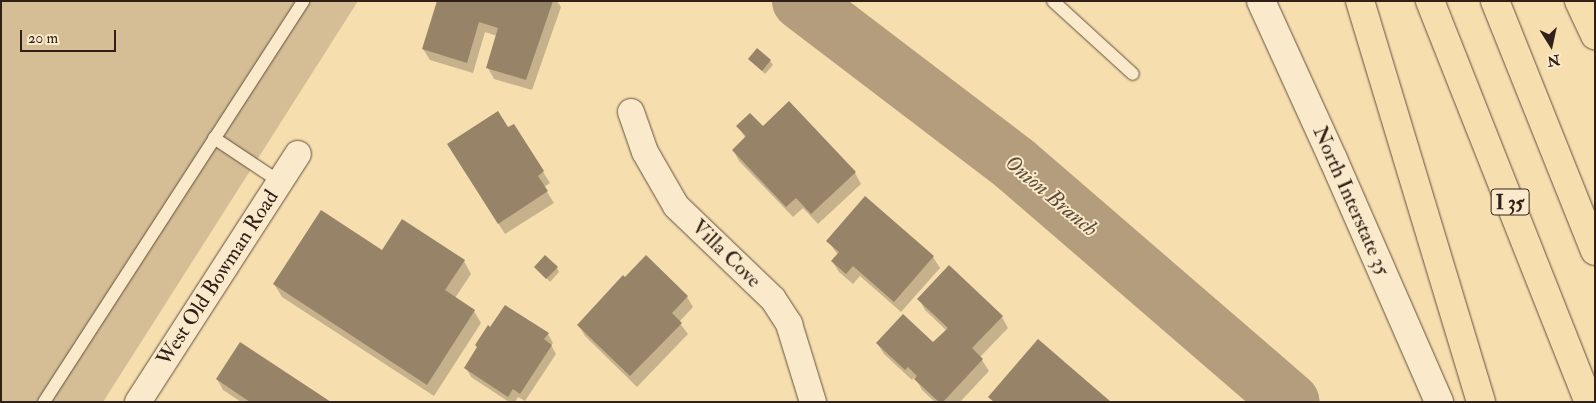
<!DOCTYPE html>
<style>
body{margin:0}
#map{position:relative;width:1596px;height:403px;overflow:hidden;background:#f7deaf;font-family:"IM FELL Double Pica",serif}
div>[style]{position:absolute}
.green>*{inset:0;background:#d5be95}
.shadow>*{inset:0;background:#0003}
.river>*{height:58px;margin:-29px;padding:0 29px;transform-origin:29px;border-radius:29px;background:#b39d7c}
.building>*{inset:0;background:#978367}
.roads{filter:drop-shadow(0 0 1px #62503e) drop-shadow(0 0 1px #62503e)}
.service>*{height:12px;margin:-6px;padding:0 6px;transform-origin:6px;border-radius:6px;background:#faeacb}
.minor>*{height:26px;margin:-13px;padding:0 13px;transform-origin:13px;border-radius:13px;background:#faeacb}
.secondary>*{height:28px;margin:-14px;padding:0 14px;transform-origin:14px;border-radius:14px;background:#faeacb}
.motorway>*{height:28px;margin:-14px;padding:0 14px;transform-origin:14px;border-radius:14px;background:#f7deaf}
span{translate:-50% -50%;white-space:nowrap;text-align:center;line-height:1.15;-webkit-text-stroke:4px #faeacb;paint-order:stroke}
.shield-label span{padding:1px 4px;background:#faeacb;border:1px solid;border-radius:4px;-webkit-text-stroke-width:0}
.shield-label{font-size:20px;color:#302018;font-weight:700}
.street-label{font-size:21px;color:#302018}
.water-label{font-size:22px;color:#5e4c3b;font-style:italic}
.frame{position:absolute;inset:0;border:2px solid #302018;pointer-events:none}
.north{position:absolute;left:1526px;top:20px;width:50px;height:50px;-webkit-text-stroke:4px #faeacb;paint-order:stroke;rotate:170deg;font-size:14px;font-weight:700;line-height:20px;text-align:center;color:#302018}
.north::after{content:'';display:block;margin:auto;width:18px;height:22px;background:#302018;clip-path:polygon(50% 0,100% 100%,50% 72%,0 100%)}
.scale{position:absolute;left:20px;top:30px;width:96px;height:22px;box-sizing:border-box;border:2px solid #302018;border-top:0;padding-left:6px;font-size:15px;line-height:18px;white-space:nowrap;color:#302018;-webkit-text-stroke:4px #faeacb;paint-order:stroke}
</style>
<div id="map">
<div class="green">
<div style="clip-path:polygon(1px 1px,358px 1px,103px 402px,1px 402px)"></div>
</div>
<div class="shadow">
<div style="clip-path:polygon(438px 1px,557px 1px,561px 7px,532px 90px,494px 79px,488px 68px,497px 36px,485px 32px,473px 73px,430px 60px,423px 49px)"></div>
<div style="clip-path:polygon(750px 59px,770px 61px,773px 65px,765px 74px)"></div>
<div style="clip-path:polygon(789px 103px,855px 173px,861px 184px,818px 224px,803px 208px,793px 217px,739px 161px,733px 150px,746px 139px,738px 126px,763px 128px)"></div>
<div style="clip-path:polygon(514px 125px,550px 183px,544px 187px,554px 203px,505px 234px,455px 155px)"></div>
<div style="clip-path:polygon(866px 198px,933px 257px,940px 268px,901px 312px,860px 276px,853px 284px,839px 272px,832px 261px,838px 255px,828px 241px)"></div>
<div style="clip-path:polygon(383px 252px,464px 261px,471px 274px,455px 298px,474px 311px,481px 323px,434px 396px,282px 297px,274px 284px)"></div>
<div style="clip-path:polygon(536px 267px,557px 268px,559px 272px,550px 282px)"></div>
<div style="clip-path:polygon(687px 297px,693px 307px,679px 322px,688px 334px,637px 387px,585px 336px,579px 325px)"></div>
<div style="clip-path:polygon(919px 299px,1002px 317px,1008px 328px,980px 357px,989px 371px,960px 402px,935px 402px,922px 390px,915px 377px,912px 380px,884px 354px,877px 343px,934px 344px,947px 331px,925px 310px)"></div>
<div style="clip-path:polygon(491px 329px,548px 334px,553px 343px,551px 345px,556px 354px,525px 401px,518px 397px,515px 402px,509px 402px,471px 377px,466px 368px)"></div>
<div style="clip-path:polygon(217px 379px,329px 402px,241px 402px,223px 390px)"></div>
</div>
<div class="river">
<div style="left:801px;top:1px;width:269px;rotate:37.3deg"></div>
<div style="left:1015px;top:164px;width:364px;rotate:40.8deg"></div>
</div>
<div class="building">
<div style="clip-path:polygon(437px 1px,553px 1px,526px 80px,486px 68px,498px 28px,479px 22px,467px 63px,422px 49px)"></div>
<div style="clip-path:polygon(757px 48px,771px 60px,762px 71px,748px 59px)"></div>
<div style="clip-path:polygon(789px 101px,856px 172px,811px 214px,796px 198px,786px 207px,732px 150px,746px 136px,736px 126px,750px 113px,763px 126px)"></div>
<div style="clip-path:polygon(498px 111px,508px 127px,514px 124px,544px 171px,538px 176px,548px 191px,498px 224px,447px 144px)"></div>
<div style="clip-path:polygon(865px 196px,934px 256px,894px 302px,853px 266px,846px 274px,831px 261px,839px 252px,826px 241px)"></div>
<div style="clip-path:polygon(321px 210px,382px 250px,402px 219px,465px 260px,445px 290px,475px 310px,427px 385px,273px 284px)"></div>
<div style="clip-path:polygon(545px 255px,558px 267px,546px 279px,534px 267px)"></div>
<div style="clip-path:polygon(646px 255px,688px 296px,672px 313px,682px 323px,630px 376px,577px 325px,623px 275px,625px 277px)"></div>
<div style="clip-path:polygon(949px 265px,1003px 316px,972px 348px,983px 359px,943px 402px,939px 402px,914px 379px,917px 376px,908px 367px,905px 370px,876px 343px,903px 314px,933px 342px,948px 328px,917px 299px)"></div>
<div style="clip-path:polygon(505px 305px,549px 333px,544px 339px,552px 345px,520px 394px,513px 389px,508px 397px,464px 368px,477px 347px,475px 345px,488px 325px,490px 327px)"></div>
<div style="clip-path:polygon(1038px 339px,1111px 402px,994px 402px,988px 397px)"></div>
<div style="clip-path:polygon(240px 342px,331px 402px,250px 402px,216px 379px)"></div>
</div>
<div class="roads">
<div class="service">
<div style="left:1053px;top:1px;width:108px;rotate:42.4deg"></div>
<div style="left:214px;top:138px;width:79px;rotate:33.7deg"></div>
<div style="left:44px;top:402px;width:477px;rotate:-57.1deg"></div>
</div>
<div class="minor">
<div style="left:631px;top:112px;width:42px;rotate:70.7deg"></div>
<div style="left:645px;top:152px;width:62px;rotate:60.1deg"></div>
<div style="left:676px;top:206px;width:134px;rotate:43.8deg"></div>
<div style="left:773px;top:299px;width:30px;rotate:57deg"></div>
<div style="left:789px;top:324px;width:82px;rotate:72.9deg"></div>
<div style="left:138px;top:402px;width:295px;rotate:-57.2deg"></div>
</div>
<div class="secondary">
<div style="left:1261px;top:1px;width:174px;rotate:65.5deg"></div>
<div style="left:1333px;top:159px;width:265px;rotate:66.4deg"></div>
</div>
<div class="motorway">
<div style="left:1360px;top:1px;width:419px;rotate:73.2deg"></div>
<div style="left:1430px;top:1px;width:431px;rotate:68.4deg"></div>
<div style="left:1495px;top:1px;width:269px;rotate:68.2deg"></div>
<div style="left:1579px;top:1px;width:38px;rotate:65deg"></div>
</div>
</div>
<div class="shield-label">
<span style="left:1510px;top:202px">I 35</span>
</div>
<div class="street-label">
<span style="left:1351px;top:201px;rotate:66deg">North Interstate 35</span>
<span style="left:726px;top:254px;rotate:44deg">Villa Cove</span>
<span style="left:218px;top:278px;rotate:-57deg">West Old Bowman Road</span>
</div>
<div class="water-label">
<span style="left:1051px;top:196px;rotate:40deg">Onion Branch</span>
</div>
<div class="frame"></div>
<div class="north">N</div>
<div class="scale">20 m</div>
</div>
